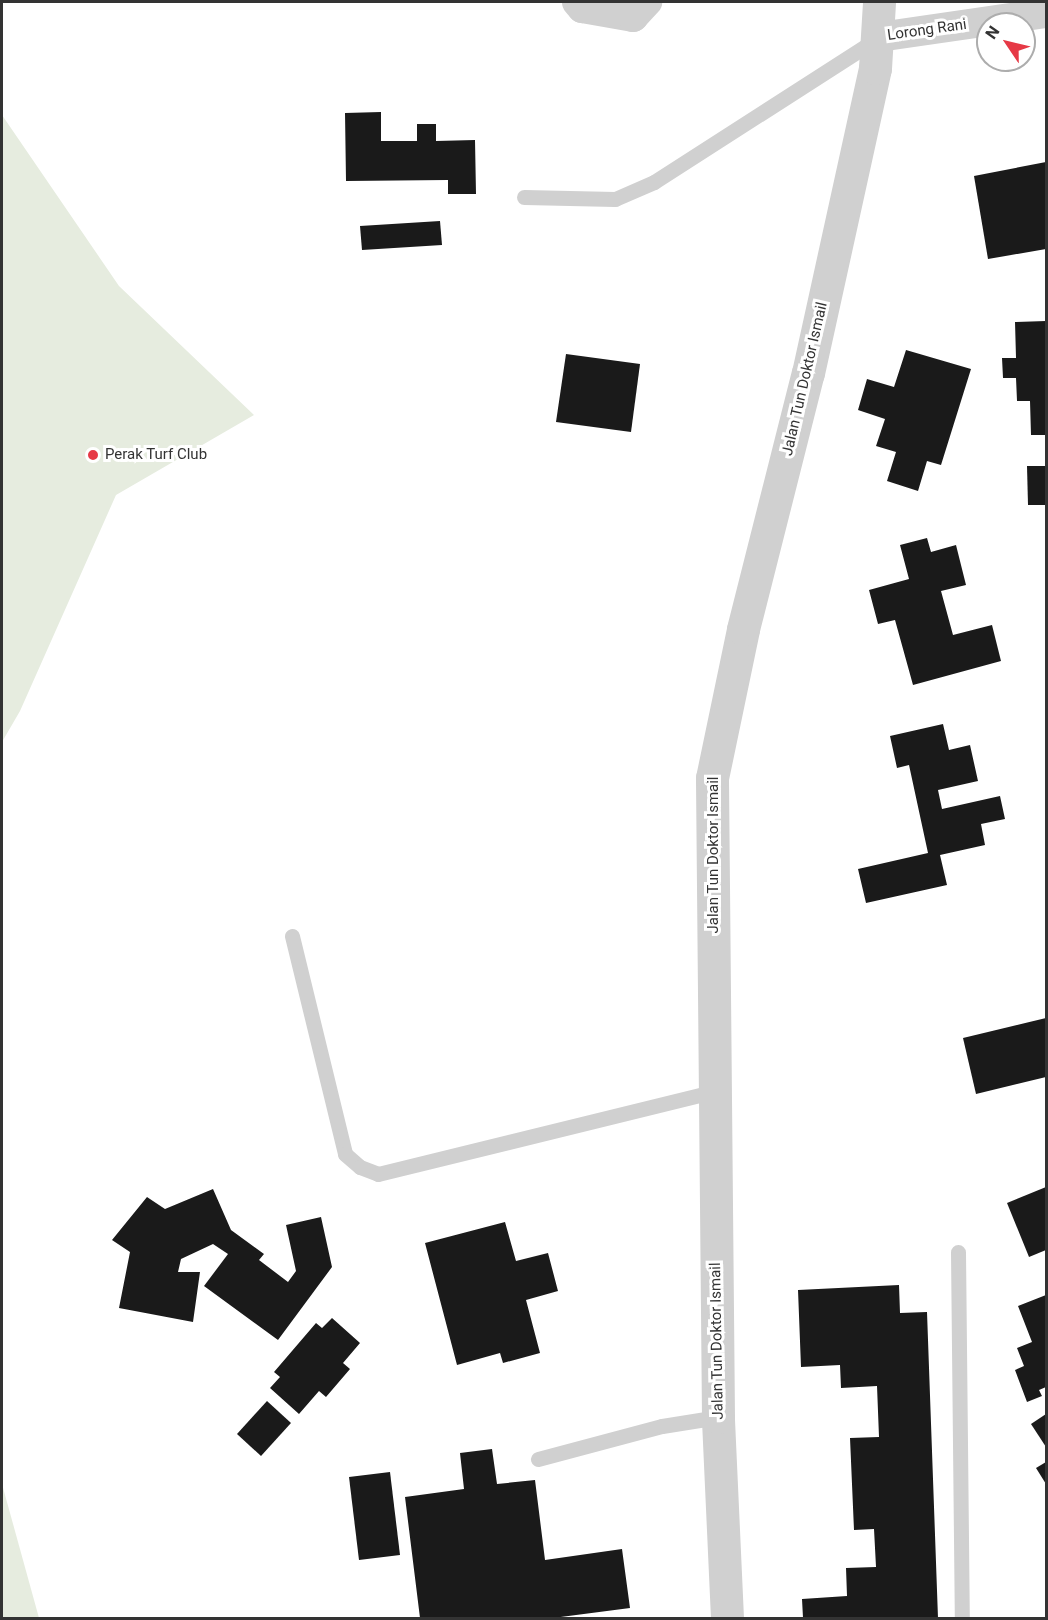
<!DOCTYPE html>
<style>
body{margin:0}
#map{position:relative;width:1048px;height:1620px;overflow:hidden;background:#fff;font-family:Roboto,sans-serif}
div>[style]{position:absolute}
.green>*{inset:0;background:#e6ecdf}
.building>*{inset:0;background:#1a1a1a}
.service>*{height:15px;margin:-7.5px;padding:0 7.5px;transform-origin:7.5px;border-radius:7.5px;background:#d0d0d0}
.minor>*{height:30px;margin:-15px;padding:0 15px;transform-origin:15px;border-radius:15px;background:#d0d0d0}
.tertiary>*{height:33px;margin:-16.5px;padding:0 16.5px;transform-origin:16.5px;border-radius:16.5px;background:#d0d0d0}
.dots>*{width:16px;height:16px;translate:-50% -50%;box-sizing:border-box;border:3px solid #fff;border-radius:50%}
span{translate:-50% -50%;white-space:nowrap;text-align:center;line-height:1.15;-webkit-text-stroke:6px #fff;paint-order:stroke}
.street-label{font-size:15px;color:#333}
.poi-label{font-size:15px;color:#333}
.left{translate:0 -50%;text-align:left}
.frame{position:absolute;inset:0;border:3px solid #333;pointer-events:none}
.north{position:absolute;left:976px;top:12px;width:60px;height:60px;box-sizing:border-box;background:#fff;border:2px solid #adadad;border-radius:50%;rotate:305deg;font-size:16px;font-weight:700;line-height:24px;text-align:center;color:#333}
.north::after{content:'';display:block;margin:auto;width:21px;height:27px;background:#e63946;clip-path:polygon(50% 0,100% 100%,50% 72%,0 100%)}
</style>
<div id="map">
<div class="green">
<div style="clip-path:polygon(2px 115px,119px 286px,254px 415px,116px 495px,20px 711px,2px 742px)"></div>
<div style="clip-path:polygon(2px 1484px,39px 1618px,2px 1618px)"></div>
</div>
<div class="building">
<div style="clip-path:polygon(381px 112px,381px 141px,417px 141px,417px 124px,436px 124px,436px 141px,475px 140px,476px 194px,448px 194px,448px 180px,346px 181px,345px 113px)"></div>
<div style="clip-path:polygon(1046px 162px,1046px 249px,988px 259px,974px 176px)"></div>
<div style="clip-path:polygon(440px 221px,442px 245px,362px 250px,360px 226px)"></div>
<div style="clip-path:polygon(1046px 321px,1046px 435px,1031px 435px,1030px 401px,1017px 401px,1016px 378px,1003px 378px,1002px 358px,1016px 358px,1015px 322px)"></div>
<div style="clip-path:polygon(906px 350px,971px 369px,941px 465px,927px 461px,918px 491px,887px 481px,896px 452px,876px 446px,885px 419px,858px 410px,867px 379px,894px 387px)"></div>
<div style="clip-path:polygon(566px 354px,640px 364px,631px 432px,556px 422px)"></div>
<div style="clip-path:polygon(1027px 466px,1046px 466px,1046px 505px,1028px 505px)"></div>
<div style="clip-path:polygon(927px 538px,931px 552px,956px 545px,966px 585px,941px 591px,953px 635px,992px 625px,1001px 661px,913px 685px,895px 620px,878px 624px,869px 590px,909px 579px,900px 545px)"></div>
<div style="clip-path:polygon(943px 724px,949px 750px,970px 745px,978px 781px,938px 790px,942px 809px,1000px 796px,1005px 819px,981px 824px,985px 845px,940px 855px,947px 885px,866px 903px,858px 869px,928px 853px,909px 765px,897px 768px,890px 736px)"></div>
<div style="clip-path:polygon(1046px 1018px,1046px 1077px,976px 1094px,963px 1038px)"></div>
<div style="clip-path:polygon(1046px 1187px,1046px 1250px,1029px 1257px,1007px 1203px)"></div>
<div style="clip-path:polygon(213px 1189px,231px 1230px,264px 1254px,259px 1260px,288px 1282px,296px 1271px,286px 1225px,321px 1217px,332px 1267px,278px 1340px,204px 1286px,228px 1254px,213px 1244px,181px 1259px,178px 1272px,200px 1272px,193px 1322px,119px 1308px,130px 1252px,112px 1240px,147px 1197px,165px 1209px)"></div>
<div style="clip-path:polygon(505px 1222px,516px 1261px,548px 1253px,558px 1291px,526px 1300px,540px 1353px,503px 1363px,500px 1353px,457px 1365px,425px 1243px)"></div>
<div style="clip-path:polygon(899px 1285px,900px 1313px,927px 1312px,938px 1618px,803px 1618px,802px 1599px,847px 1596px,846px 1568px,876px 1567px,874px 1529px,854px 1530px,850px 1438px,879px 1437px,877px 1386px,841px 1388px,840px 1365px,801px 1367px,798px 1290px)"></div>
<div style="clip-path:polygon(1046px 1295px,1046px 1387px,1039px 1390px,1042px 1396px,1027px 1402px,1015px 1370px,1024px 1366px,1017px 1348px,1032px 1342px,1018px 1306px)"></div>
<div style="clip-path:polygon(332px 1318px,360px 1343px,343px 1363px,350px 1369px,326px 1397px,319px 1391px,299px 1414px,270px 1388px,280px 1377px,274px 1372px,316px 1323px,322px 1328px)"></div>
<div style="clip-path:polygon(267px 1401px,291px 1423px,261px 1456px,237px 1434px)"></div>
<div style="clip-path:polygon(1046px 1414px,1046px 1447px,1031px 1424px)"></div>
<div style="clip-path:polygon(492px 1449px,497px 1484px,535px 1480px,545px 1560px,622px 1549px,630px 1608px,553px 1618px,420px 1618px,405px 1497px,464px 1489px,460px 1453px)"></div>
<div style="clip-path:polygon(1046px 1462px,1046px 1484px,1036px 1468px)"></div>
<div style="clip-path:polygon(390px 1472px,400px 1555px,359px 1560px,349px 1477px)"></div>
</div>
<div class="service">
<div style="left:524px;top:197px;width:91px;rotate:1.3deg"></div>
<div style="left:615px;top:199px;width:43px;rotate:-23.6deg"></div>
<div style="left:654px;top:182px;width:263px;rotate:-32.7deg"></div>
<div style="left:292px;top:936px;width:224px;rotate:76.3deg"></div>
<div style="left:345px;top:1154px;width:20px;rotate:41deg"></div>
<div style="left:360px;top:1167px;width:19px;rotate:21deg"></div>
<div style="left:378px;top:1174px;width:347px;rotate:-13.8deg"></div>
<div style="left:958px;top:1252px;width:366px;rotate:89.4deg"></div>
<div style="left:538px;top:1459px;width:128px;rotate:-14.9deg"></div>
<div style="left:662px;top:1426px;width:57px;rotate:-9.1deg"></div>
</div>
<div class="minor">
<div style="left:577px;top:2px;width:8px;rotate:50deg"></div>
<div style="left:582px;top:8px;width:52px;rotate:10deg"></div>
<div style="left:633px;top:17px;width:21px;rotate:-47deg"></div>
<div style="left:879px;top:37px;width:169px;rotate:-8.2deg"></div>
</div>
<div class="tertiary">
<div style="left:727px;top:1618px;width:201px;rotate:-92.6deg"></div>
<div style="left:718px;top:1417px;width:639px;rotate:-90.54deg"></div>
<div style="left:712px;top:778px;width:152px;rotate:-78.2deg"></div>
<div style="left:743px;top:629px;width:264px;rotate:-75.8deg"></div>
<div style="left:808px;top:373px;width:312px;rotate:-77.6deg"></div>
<div style="left:875px;top:68px;width:66px;rotate:-86.5deg"></div>
</div>
<div class="dots">
<div style="left:93px;top:455px;background:#e63946"></div>
</div>
<div class="street-label">
<span style="left:927px;top:30px;rotate:-8deg">Lorong Rani</span>
<span style="left:805px;top:379px;rotate:-77deg">Jalan Tun Doktor Ismail</span>
<span style="left:714px;top:855px;rotate:-90deg">Jalan Tun Doktor Ismail</span>
<span style="left:717px;top:1341px;rotate:-91deg">Jalan Tun Doktor Ismail</span>
</div>
<div class="poi-label">
<span class="left" style="left:105px;top:455px">Perak Turf Club</span>
</div>
<div class="frame"></div>
<div class="north">N</div>
</div>
